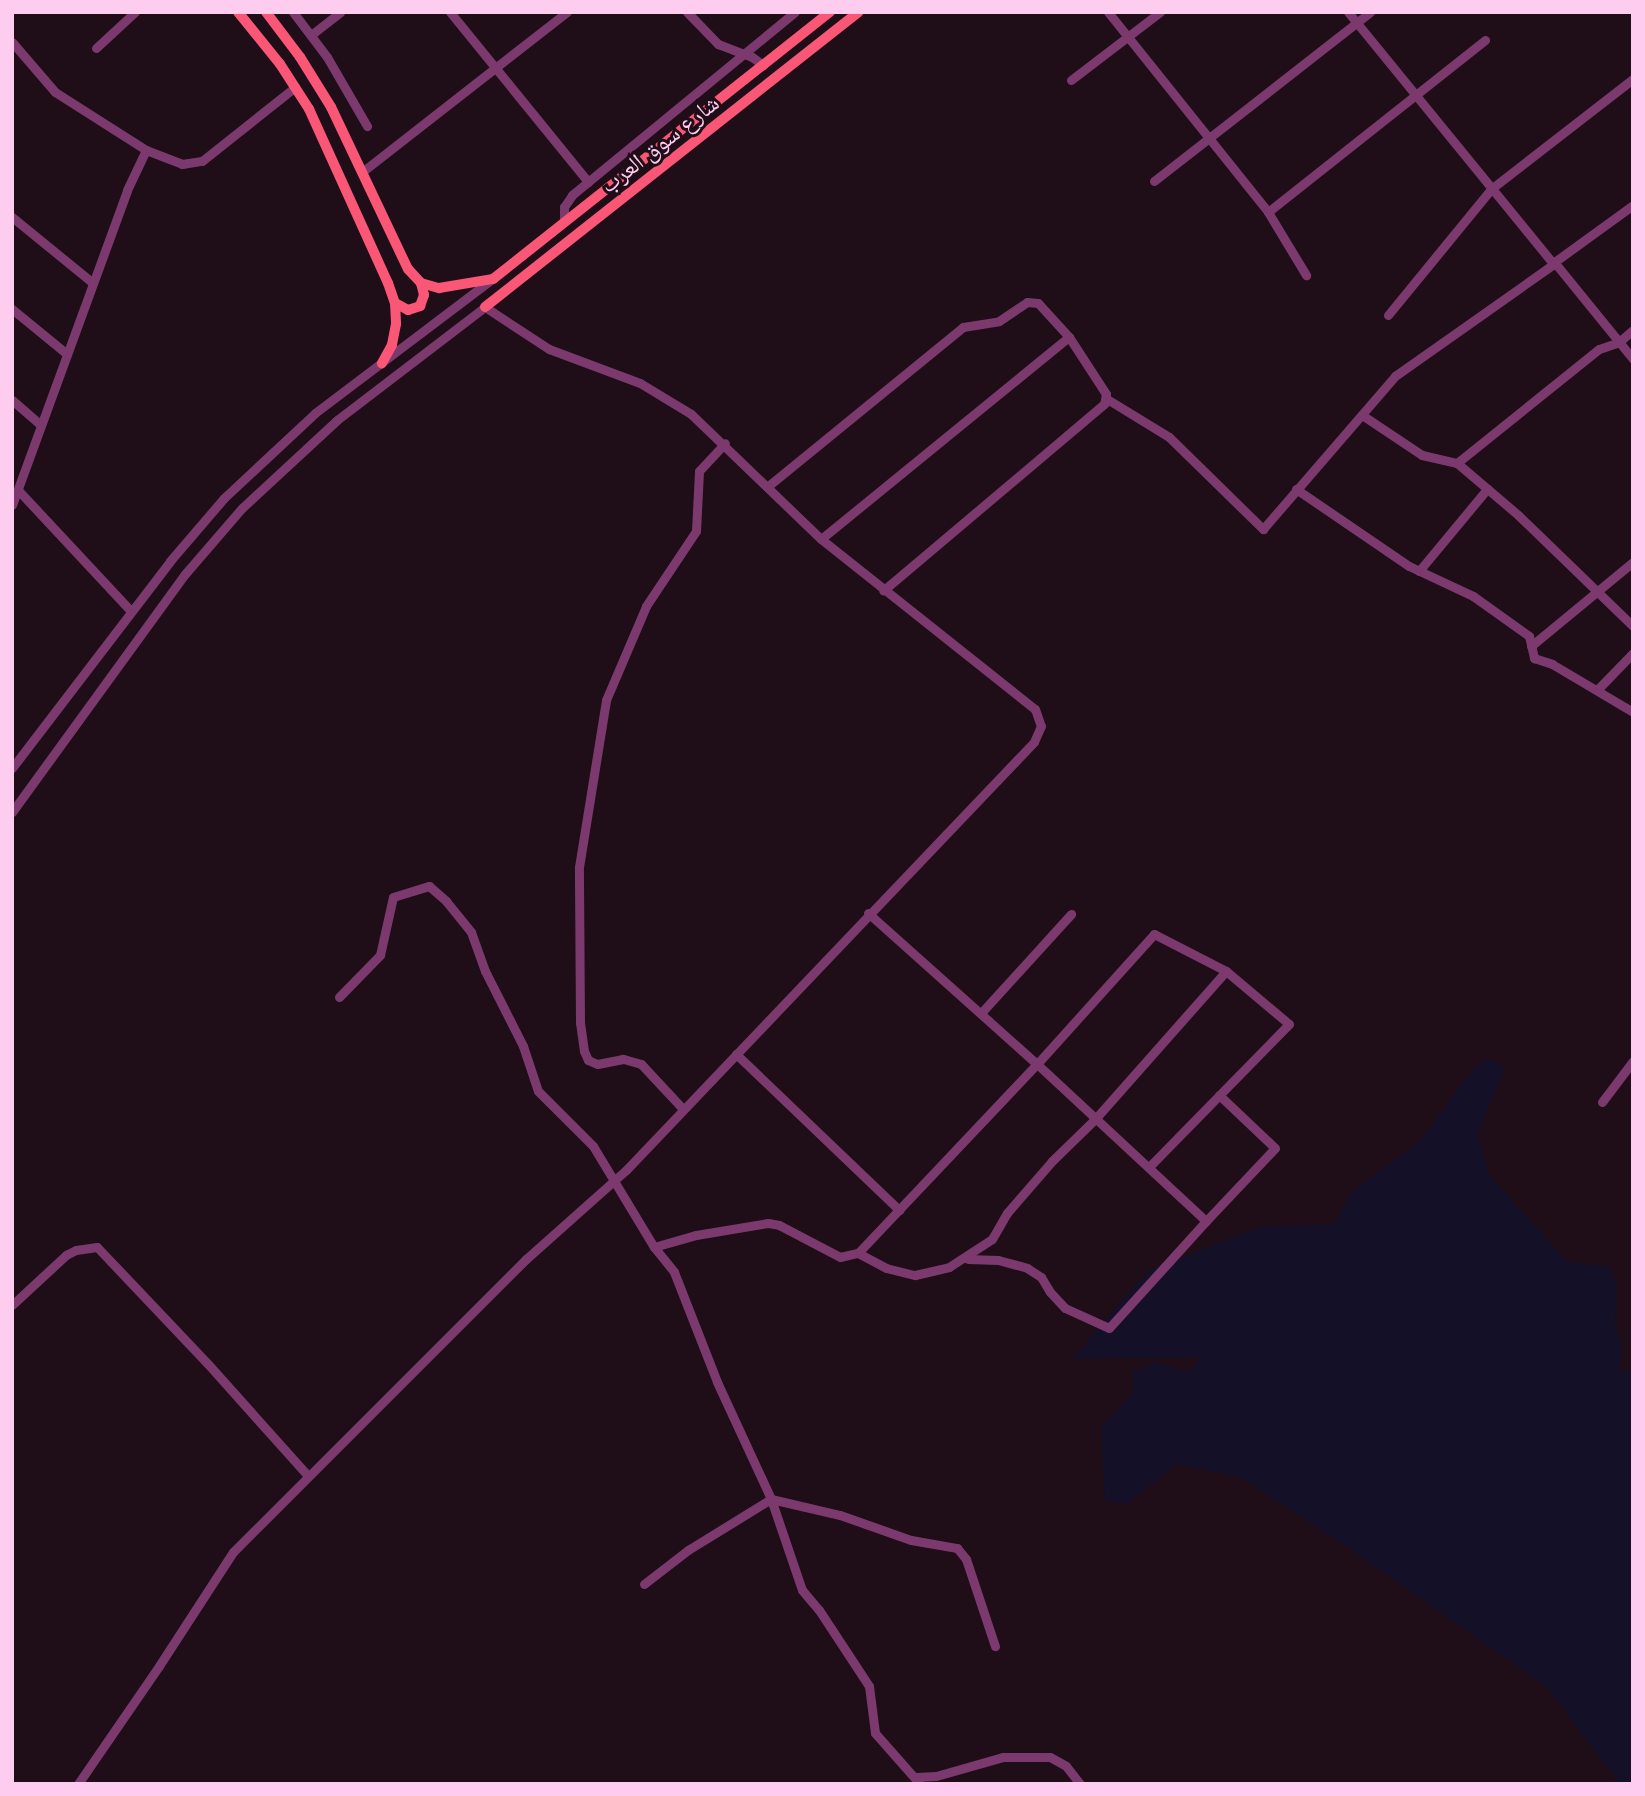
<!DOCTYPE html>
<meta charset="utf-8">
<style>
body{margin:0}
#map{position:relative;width:1645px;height:1796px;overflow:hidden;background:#1f0d18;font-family:"Golos Text","Noto Naskh Arabic",sans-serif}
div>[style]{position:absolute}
.green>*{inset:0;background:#141028}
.minor>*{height:9px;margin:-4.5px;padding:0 4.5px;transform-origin:4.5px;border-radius:4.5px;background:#7c396e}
.major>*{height:10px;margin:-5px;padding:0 5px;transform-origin:5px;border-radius:5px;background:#fa5776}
span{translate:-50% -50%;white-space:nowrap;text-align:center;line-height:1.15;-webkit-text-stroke:6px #1f0d18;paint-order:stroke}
.street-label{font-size:23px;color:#fdccef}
.frame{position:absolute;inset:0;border:14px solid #fdccef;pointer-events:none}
</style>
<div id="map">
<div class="green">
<div style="clip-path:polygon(1488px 1059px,1505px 1067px,1478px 1134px,1488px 1174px,1568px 1262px,1611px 1267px,1617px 1290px,1615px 1321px,1622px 1352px,1620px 1371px,1633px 1371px,1633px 1784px,1619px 1784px,1547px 1687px,1346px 1546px,1240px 1477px,1176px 1464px,1127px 1504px,1105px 1501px,1101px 1427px,1132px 1394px,1133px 1372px,1157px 1362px,1189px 1373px,1200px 1357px,1072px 1359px,1148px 1271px,1260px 1227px,1335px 1224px,1351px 1193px,1420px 1141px,1474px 1068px)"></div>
</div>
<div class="minor">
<div style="left:293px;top:12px;width:56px;rotate:52.9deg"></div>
<div style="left:327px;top:57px;width:80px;rotate:59.9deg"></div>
<div style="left:450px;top:12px;width:219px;rotate:50.9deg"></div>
<div style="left:687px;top:12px;width:45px;rotate:45.9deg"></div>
<div style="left:718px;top:44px;width:36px;rotate:21deg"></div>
<div style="left:752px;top:57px;width:14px;rotate:36deg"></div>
<div style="left:1108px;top:12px;width:256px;rotate:51.3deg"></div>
<div style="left:1268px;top:212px;width:74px;rotate:58.9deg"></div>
<div style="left:1348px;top:12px;width:324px;rotate:50.8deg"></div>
<div style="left:1553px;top:263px;width:99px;rotate:-35.9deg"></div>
<div style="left:311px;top:35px;width:37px;rotate:-38deg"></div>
<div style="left:12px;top:42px;width:66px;rotate:49.3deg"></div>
<div style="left:55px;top:92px;width:108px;rotate:32.5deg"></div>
<div style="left:96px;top:48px;width:53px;rotate:-42.7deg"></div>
<div style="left:1071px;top:80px;width:112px;rotate:-37.4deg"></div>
<div style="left:362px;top:172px;width:260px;rotate:-38deg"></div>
<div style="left:1154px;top:181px;width:274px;rotate:-38deg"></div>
<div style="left:1268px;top:212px;width:277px;rotate:-38.4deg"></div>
<div style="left:12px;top:217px;width:104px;rotate:39.2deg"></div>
<div style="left:564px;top:221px;width:14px;rotate:-90deg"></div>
<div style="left:564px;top:207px;width:14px;rotate:-56deg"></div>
<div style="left:572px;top:195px;width:288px;rotate:-39.4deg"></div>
<div style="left:12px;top:309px;width:71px;rotate:39.3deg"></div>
<div style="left:1388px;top:315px;width:163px;rotate:-50.7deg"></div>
<div style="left:1491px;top:189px;width:180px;rotate:-37.8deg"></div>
<div style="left:1107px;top:399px;width:73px;rotate:31.5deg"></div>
<div style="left:1169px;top:437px;width:132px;rotate:44.4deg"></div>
<div style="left:1263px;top:529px;width:202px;rotate:-49.2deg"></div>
<div style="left:1395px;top:376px;width:196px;rotate:-35.2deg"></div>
<div style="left:1555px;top:263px;width:124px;rotate:50.9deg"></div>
<div style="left:12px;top:400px;width:38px;rotate:41deg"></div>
<div style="left:1362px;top:415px;width:72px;rotate:33.7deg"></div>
<div style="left:1422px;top:455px;width:36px;rotate:13deg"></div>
<div style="left:1457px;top:463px;width:80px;rotate:40.4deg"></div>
<div style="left:1518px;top:515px;width:160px;rotate:44deg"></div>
<div style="left:1457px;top:463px;width:182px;rotate:-38.8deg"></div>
<div style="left:1599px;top:349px;width:21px;rotate:-19deg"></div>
<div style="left:1619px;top:342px;width:18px;rotate:-41deg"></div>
<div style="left:767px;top:487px;width:253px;rotate:-39.2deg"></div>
<div style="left:963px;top:327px;width:36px;rotate:-9deg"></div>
<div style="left:999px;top:321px;width:34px;rotate:-34deg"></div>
<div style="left:1027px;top:302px;width:11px;rotate:5deg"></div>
<div style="left:1038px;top:303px;width:46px;rotate:47.6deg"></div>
<div style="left:1069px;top:337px;width:68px;rotate:57deg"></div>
<div style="left:1106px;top:394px;width:10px;rotate:101deg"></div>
<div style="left:1104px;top:404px;width:289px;rotate:139.8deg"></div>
<div style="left:1296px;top:489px;width:137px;rotate:34.3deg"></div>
<div style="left:1409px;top:566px;width:71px;rotate:25.1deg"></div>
<div style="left:1473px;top:596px;width:69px;rotate:35.5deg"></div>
<div style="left:1529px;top:636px;width:23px;rotate:77deg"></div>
<div style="left:1534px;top:658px;width:19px;rotate:18deg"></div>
<div style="left:1552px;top:664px;width:94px;rotate:30.7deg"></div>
<div style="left:18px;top:490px;width:166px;rotate:47deg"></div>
<div style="left:12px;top:505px;width:335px;rotate:-69.9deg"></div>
<div style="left:127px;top:190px;width:44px;rotate:-64.6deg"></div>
<div style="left:146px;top:150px;width:39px;rotate:21deg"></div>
<div style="left:182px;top:164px;width:20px;rotate:-9deg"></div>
<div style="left:202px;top:161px;width:119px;rotate:-38.5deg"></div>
<div style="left:821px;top:539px;width:320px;rotate:-39.2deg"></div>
<div style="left:1419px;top:571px;width:107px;rotate:-50.3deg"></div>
<div style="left:1531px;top:646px;width:132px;rotate:-39.5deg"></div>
<div style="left:1597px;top:690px;width:52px;rotate:-45.8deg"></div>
<div style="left:12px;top:768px;width:260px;rotate:-52.6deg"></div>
<div style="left:170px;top:561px;width:83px;rotate:-49.4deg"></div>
<div style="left:224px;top:498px;width:125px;rotate:-43deg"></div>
<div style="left:315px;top:413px;width:221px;rotate:-37.1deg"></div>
<div style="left:12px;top:812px;width:294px;rotate:-54deg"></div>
<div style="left:185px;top:574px;width:87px;rotate:-49.2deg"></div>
<div style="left:242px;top:508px;width:129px;rotate:-42.8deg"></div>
<div style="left:337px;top:420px;width:186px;rotate:-37.4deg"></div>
<div style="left:485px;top:307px;width:77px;rotate:33.3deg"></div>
<div style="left:549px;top:349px;width:97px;rotate:20.5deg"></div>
<div style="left:640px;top:383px;width:60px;rotate:31.3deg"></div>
<div style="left:691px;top:414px;width:180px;rotate:43.9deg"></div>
<div style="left:821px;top:539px;width:273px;rotate:38.5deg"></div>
<div style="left:1035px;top:709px;width:18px;rotate:71deg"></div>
<div style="left:1041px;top:726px;width:17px;rotate:114deg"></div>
<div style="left:1034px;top:742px;width:591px;rotate:133.63deg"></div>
<div style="left:626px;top:1170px;width:134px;rotate:138.3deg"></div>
<div style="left:526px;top:1259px;width:414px;rotate:135deg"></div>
<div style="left:233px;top:1552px;width:136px;rotate:123deg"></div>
<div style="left:159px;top:1666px;width:143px;rotate:124.5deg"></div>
<div style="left:868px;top:913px;width:227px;rotate:41.8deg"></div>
<div style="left:1037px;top:1064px;width:231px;rotate:42.9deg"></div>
<div style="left:1206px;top:1221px;width:100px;rotate:-46.6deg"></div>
<div style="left:1275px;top:1148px;width:77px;rotate:-136.6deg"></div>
<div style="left:339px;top:997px;width:59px;rotate:-45.7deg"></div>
<div style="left:380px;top:955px;width:59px;rotate:-77.4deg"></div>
<div style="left:393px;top:897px;width:38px;rotate:-17deg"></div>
<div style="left:429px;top:886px;width:23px;rotate:41deg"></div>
<div style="left:446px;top:901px;width:40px;rotate:51deg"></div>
<div style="left:471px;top:932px;width:41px;rotate:70.3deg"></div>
<div style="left:485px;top:971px;width:84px;rotate:63.1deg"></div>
<div style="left:523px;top:1046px;width:47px;rotate:71.6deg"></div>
<div style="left:538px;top:1091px;width:78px;rotate:45deg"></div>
<div style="left:593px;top:1146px;width:118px;rotate:58.9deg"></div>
<div style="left:654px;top:1247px;width:32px;rotate:51deg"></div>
<div style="left:674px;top:1272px;width:118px;rotate:68.6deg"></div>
<div style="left:717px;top:1382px;width:129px;rotate:65.2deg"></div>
<div style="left:771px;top:1499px;width:96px;rotate:71.2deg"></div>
<div style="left:802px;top:1590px;width:26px;rotate:50deg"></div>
<div style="left:819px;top:1610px;width:91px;rotate:56.7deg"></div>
<div style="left:869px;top:1686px;width:47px;rotate:82.7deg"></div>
<div style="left:875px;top:1733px;width:68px;rotate:48.6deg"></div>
<div style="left:981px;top:1013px;width:134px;rotate:-47.7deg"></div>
<div style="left:736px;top:1054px;width:226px;rotate:43.7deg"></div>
<div style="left:1602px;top:1102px;width:51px;rotate:-52.9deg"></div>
<div style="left:683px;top:1109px;width:62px;rotate:-133deg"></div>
<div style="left:641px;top:1064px;width:19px;rotate:-164deg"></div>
<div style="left:623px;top:1059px;width:26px;rotate:169deg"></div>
<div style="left:597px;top:1064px;width:10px;rotate:-156deg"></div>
<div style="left:588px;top:1060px;width:10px;rotate:-114deg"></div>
<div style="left:584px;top:1051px;width:28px;rotate:-98deg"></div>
<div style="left:580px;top:1023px;width:156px;rotate:-90.4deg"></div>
<div style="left:579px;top:867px;width:169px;rotate:-80.8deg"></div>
<div style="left:606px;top:700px;width:102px;rotate:-66.9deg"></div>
<div style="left:646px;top:606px;width:90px;rotate:-56.3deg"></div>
<div style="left:696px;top:531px;width:60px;rotate:-87.1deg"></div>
<div style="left:699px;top:471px;width:38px;rotate:-47deg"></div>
<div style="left:654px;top:1247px;width:44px;rotate:-15.9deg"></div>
<div style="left:696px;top:1235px;width:73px;rotate:-9.5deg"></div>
<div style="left:768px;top:1223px;width:11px;rotate:10deg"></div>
<div style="left:779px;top:1225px;width:69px;rotate:27.7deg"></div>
<div style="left:840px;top:1257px;width:18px;rotate:-13deg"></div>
<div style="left:858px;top:1253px;width:32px;rotate:28deg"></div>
<div style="left:886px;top:1268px;width:30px;rotate:14deg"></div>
<div style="left:915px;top:1275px;width:35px;rotate:-13deg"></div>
<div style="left:949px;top:1267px;width:51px;rotate:-33.1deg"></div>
<div style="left:992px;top:1239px;width:30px;rotate:-60deg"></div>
<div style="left:1007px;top:1213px;width:69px;rotate:-49.1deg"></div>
<div style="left:1052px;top:1161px;width:62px;rotate:-44.3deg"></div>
<div style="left:1096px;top:1118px;width:196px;rotate:-48.5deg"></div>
<div style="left:1226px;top:971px;width:82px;rotate:40.1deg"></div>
<div style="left:1289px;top:1024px;width:200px;rotate:134.4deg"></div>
<div style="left:858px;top:1253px;width:260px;rotate:-46.6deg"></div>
<div style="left:1037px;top:1064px;width:175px;rotate:-48deg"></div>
<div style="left:1154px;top:934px;width:81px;rotate:27.2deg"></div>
<div style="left:968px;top:1259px;width:30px;rotate:2deg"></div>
<div style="left:998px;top:1260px;width:30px;rotate:15deg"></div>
<div style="left:1027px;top:1268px;width:17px;rotate:33deg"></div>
<div style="left:1041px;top:1277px;width:17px;rotate:59deg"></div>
<div style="left:1050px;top:1292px;width:22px;rotate:47deg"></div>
<div style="left:1065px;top:1308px;width:48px;rotate:24.4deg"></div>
<div style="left:1109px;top:1328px;width:144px;rotate:-47.8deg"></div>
<div style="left:12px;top:1305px;width:74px;rotate:-42.8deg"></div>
<div style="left:66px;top:1255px;width:11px;rotate:-27deg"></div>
<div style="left:76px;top:1250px;width:21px;rotate:-8deg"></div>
<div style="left:97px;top:1247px;width:161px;rotate:46.5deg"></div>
<div style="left:208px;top:1364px;width:150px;rotate:48.2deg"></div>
<div style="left:644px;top:1584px;width:56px;rotate:-37.7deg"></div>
<div style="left:688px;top:1550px;width:97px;rotate:-31.6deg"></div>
<div style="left:771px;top:1499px;width:71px;rotate:13.1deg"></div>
<div style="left:840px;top:1515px;width:75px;rotate:19.4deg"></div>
<div style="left:911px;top:1540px;width:47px;rotate:9.9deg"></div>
<div style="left:957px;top:1548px;width:14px;rotate:51deg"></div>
<div style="left:966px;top:1559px;width:92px;rotate:71.6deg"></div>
<div style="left:916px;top:1777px;width:20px;rotate:-3deg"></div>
<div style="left:936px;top:1776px;width:70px;rotate:-15.8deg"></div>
<div style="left:1003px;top:1757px;width:47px"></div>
<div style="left:1050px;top:1757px;width:18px;rotate:29deg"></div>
<div style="left:1066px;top:1766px;width:23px;rotate:52deg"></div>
</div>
<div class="major">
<div style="left:238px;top:12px;width:67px;rotate:51.1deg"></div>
<div style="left:280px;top:64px;width:54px;rotate:57.2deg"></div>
<div style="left:309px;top:109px;width:191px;rotate:65.6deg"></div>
<div style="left:388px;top:283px;width:21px;rotate:71deg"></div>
<div style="left:395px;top:303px;width:21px;rotate:87deg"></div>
<div style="left:396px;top:324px;width:21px;rotate:101deg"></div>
<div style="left:392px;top:345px;width:21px;rotate:119deg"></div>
<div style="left:266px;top:12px;width:56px;rotate:52.9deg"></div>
<div style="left:300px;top:57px;width:59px;rotate:58.2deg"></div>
<div style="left:331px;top:107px;width:179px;rotate:64.6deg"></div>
<div style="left:408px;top:269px;width:19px;rotate:47deg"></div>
<div style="left:421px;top:283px;width:19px;rotate:16deg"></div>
<div style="left:439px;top:288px;width:55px;rotate:-9.5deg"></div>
<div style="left:493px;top:279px;width:430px;rotate:-38.4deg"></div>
<div style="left:395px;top:303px;width:15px;rotate:28deg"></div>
<div style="left:408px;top:310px;width:13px;rotate:-18deg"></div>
<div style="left:420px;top:306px;width:12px;rotate:-70deg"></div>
<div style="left:424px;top:295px;width:12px;rotate:-104deg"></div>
<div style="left:485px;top:307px;width:476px;rotate:-38.3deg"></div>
</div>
<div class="street-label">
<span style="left:659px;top:143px;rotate:-38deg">شارع سوق العرب</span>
</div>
<div class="frame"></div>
</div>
